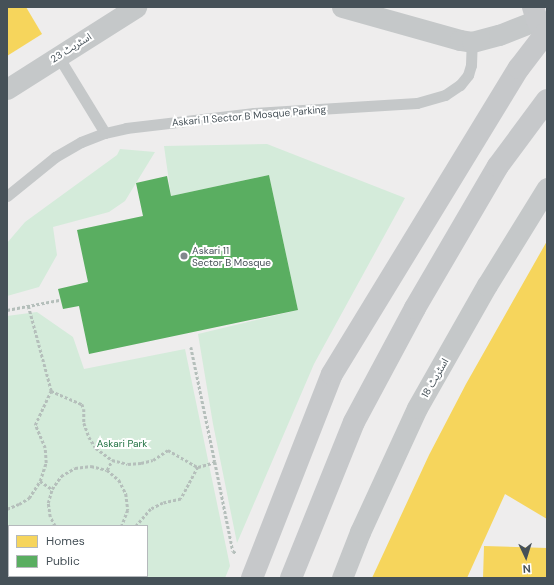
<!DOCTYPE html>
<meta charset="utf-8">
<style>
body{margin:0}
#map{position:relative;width:554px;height:585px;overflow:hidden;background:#eeeded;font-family:"DM Sans","Noto Sans Arabic",sans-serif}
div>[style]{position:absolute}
.green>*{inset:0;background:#d4ebda}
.homes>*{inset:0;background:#f6d55c}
.public>*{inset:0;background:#5aae61}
.path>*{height:2.5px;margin-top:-1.25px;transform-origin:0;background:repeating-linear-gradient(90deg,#b5bfbb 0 3px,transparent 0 5px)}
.lane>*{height:11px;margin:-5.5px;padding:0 5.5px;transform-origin:5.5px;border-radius:5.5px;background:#c5c8c9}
.street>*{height:21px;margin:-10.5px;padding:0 10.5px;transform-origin:10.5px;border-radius:10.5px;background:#c5c8c9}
.secondary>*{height:22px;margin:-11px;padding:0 11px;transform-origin:11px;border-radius:11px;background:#c6c8ca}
.dots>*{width:11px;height:11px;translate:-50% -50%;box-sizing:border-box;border:2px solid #fff;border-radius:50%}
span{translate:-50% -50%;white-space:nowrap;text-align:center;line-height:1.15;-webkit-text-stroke:4px #fff;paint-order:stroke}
.street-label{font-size:10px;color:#465158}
.poi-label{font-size:10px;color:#465158}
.left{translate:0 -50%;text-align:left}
.park-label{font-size:10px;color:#1f7141}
.frame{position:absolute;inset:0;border:8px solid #465158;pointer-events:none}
.legend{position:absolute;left:8px;top:525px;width:140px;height:52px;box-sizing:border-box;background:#fff;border:1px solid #b5b9bc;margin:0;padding:5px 7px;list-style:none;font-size:12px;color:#465158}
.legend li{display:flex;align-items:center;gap:8px;height:20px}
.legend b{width:20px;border:1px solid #b5b9bc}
.north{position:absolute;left:506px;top:537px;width:40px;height:40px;-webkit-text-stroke:3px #fff;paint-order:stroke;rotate:176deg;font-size:11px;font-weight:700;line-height:16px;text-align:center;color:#465158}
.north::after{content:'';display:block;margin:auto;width:14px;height:18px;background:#465158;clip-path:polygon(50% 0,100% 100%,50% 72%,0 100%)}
</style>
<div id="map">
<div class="green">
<div style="clip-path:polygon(267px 144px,405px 198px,314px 364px,237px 543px,213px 424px,198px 334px,298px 310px,269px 175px,171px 196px,164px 146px)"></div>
<div style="clip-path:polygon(120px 149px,155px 152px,125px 201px,109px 212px,53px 227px,57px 255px,39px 287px,7px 296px,7px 243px,25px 222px,117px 155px)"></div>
<div style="clip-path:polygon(evenodd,37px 312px,73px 337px,84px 369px,185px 349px,230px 566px,225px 578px,7px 578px,7px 316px,37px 312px,9px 526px,147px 526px,147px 576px,9px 576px,9px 526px)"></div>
</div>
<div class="homes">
<div style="clip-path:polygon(7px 7px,26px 7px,42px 34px,7px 56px)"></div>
<div style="clip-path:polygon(547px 241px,547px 519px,505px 494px,467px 578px,372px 578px,429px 455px,466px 384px)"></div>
<div style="clip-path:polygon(484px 546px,547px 548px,547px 578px,483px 578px)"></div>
</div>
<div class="public">
<div style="clip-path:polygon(269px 175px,298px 310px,89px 354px,79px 306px,63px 309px,58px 289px,88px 282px,77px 230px,143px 216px,136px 183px,167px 176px,171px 196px)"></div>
</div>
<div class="path">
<div style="left:7px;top:310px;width:53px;rotate:-10.9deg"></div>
<div style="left:191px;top:347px;width:117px;rotate:78.2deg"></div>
<div style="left:51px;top:391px;width:34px;rotate:23deg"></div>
<div style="left:82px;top:404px;width:5px;rotate:68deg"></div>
<div style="left:84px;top:409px;width:14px;rotate:90deg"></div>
<div style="left:84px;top:423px;width:15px;rotate:70deg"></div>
<div style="left:89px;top:437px;width:13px;rotate:58deg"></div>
<div style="left:96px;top:448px;width:20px;rotate:37deg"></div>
<div style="left:112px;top:460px;width:16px;rotate:14deg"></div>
<div style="left:128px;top:464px;width:13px;rotate:-4deg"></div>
<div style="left:141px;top:463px;width:12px;rotate:-14deg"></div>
<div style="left:153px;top:460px;width:18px;rotate:-34deg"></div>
<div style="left:168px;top:450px;width:34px;rotate:30deg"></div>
<div style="left:198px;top:467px;width:36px;rotate:118deg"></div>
<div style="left:181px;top:499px;width:18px;rotate:167deg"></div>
<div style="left:163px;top:503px;width:13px;rotate:153deg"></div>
<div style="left:151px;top:509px;width:23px;rotate:131deg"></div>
<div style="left:198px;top:467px;width:18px;rotate:-16deg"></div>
<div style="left:215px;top:462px;width:91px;rotate:78.6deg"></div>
<div style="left:233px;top:551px;width:4px;rotate:34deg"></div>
<div style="left:107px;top:470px;width:11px;rotate:-63deg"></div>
<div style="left:40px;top:481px;width:14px;rotate:34deg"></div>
<div style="left:7px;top:509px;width:13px;rotate:-23deg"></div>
<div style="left:19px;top:504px;width:12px;rotate:-31deg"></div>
<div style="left:29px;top:498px;width:20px;rotate:-57deg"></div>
<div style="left:40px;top:481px;width:19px;rotate:-72deg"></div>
<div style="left:46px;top:463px;width:15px;rotate:-94deg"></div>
<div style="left:45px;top:448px;width:25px;rotate:-113deg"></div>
<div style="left:35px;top:425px;width:38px;rotate:-65deg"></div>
<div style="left:51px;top:391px;width:88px;rotate:-105.1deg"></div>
<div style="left:55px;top:526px;width:10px;rotate:-119deg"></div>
<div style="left:50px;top:517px;width:14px;rotate:-98deg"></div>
<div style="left:48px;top:503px;width:15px;rotate:-74deg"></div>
<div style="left:52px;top:489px;width:16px;rotate:-55deg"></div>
<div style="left:61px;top:476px;width:16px;rotate:-30deg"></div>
<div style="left:75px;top:468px;width:16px;rotate:-7deg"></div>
<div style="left:91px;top:466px;width:16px;rotate:14deg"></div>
<div style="left:107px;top:470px;width:16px;rotate:40deg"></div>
<div style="left:119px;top:480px;width:16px;rotate:63deg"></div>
<div style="left:126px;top:494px;width:16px;rotate:83deg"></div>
<div style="left:128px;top:510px;width:17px;rotate:111deg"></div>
<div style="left:7px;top:554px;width:2px;rotate:27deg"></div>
<div style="left:85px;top:576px;width:2px;rotate:63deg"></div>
<div style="left:133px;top:576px;width:3px;rotate:45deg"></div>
</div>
<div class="lane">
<div style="left:58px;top:56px;width:90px;rotate:58.6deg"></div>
<div style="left:7px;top:196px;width:62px;rotate:-39.1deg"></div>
<div style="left:55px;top:157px;width:30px;rotate:-30deg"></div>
<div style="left:81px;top:142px;width:26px;rotate:-21deg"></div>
<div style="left:105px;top:133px;width:22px;rotate:-13deg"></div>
<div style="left:126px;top:128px;width:129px;rotate:-6.7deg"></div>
<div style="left:254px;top:113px;width:163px;rotate:-3.5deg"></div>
<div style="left:417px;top:103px;width:29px;rotate:-16deg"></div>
<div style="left:445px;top:95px;width:18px;rotate:-34deg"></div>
<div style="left:460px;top:85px;width:13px;rotate:-51deg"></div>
<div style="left:468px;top:75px;width:10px;rotate:-73deg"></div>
<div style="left:471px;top:65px;width:23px;rotate:-88deg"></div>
</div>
<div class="street">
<div style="left:342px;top:7px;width:123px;rotate:15.6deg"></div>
<div style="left:460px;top:40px;width:12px;rotate:9deg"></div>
<div style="left:472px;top:42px;width:28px;rotate:-15deg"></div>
<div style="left:499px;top:35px;width:41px;rotate:-21.5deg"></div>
<div style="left:7px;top:89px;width:153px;rotate:-32.4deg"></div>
<div style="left:342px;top:578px;width:49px;rotate:-68.6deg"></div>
<div style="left:360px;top:532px;width:136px;rotate:-65.3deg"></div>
<div style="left:417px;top:408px;width:142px;rotate:-60.4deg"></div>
<div style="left:487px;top:285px;width:114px;rotate:-58.3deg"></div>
</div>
<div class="secondary">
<div style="left:533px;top:7px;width:14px;rotate:73deg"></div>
<div style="left:537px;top:20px;width:19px;rotate:58deg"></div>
<div style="left:252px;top:578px;width:219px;rotate:-68.6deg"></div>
<div style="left:332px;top:374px;width:359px;rotate:-58.6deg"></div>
<div style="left:519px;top:68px;width:43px;rotate:-52.6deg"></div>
<div style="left:291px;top:578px;width:168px;rotate:-68deg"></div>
<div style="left:354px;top:422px;width:129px;rotate:-61.8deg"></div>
<div style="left:415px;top:308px;width:164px;rotate:-59.7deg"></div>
<div style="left:498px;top:166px;width:82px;rotate:-53.4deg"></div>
</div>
<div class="dots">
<div style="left:184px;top:256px;background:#81888c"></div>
</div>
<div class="street-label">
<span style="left:71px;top:48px;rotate:-32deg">اسٹریٹ 23</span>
<span style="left:249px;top:116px;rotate:-5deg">Askari 11 Sector B Mosque Parking</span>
<span style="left:435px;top:378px;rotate:-60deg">اسٹریٹ 18</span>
</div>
<div class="poi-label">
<span class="left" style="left:192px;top:256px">Askari 11<br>Sector B Mosque</span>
</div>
<div class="park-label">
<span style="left:122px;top:444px">Askari Park</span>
</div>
<div class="frame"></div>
<ul class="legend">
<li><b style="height:11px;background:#f6d55c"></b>Homes</li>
<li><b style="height:11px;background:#5aae61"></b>Public</li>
</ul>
<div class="north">N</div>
</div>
